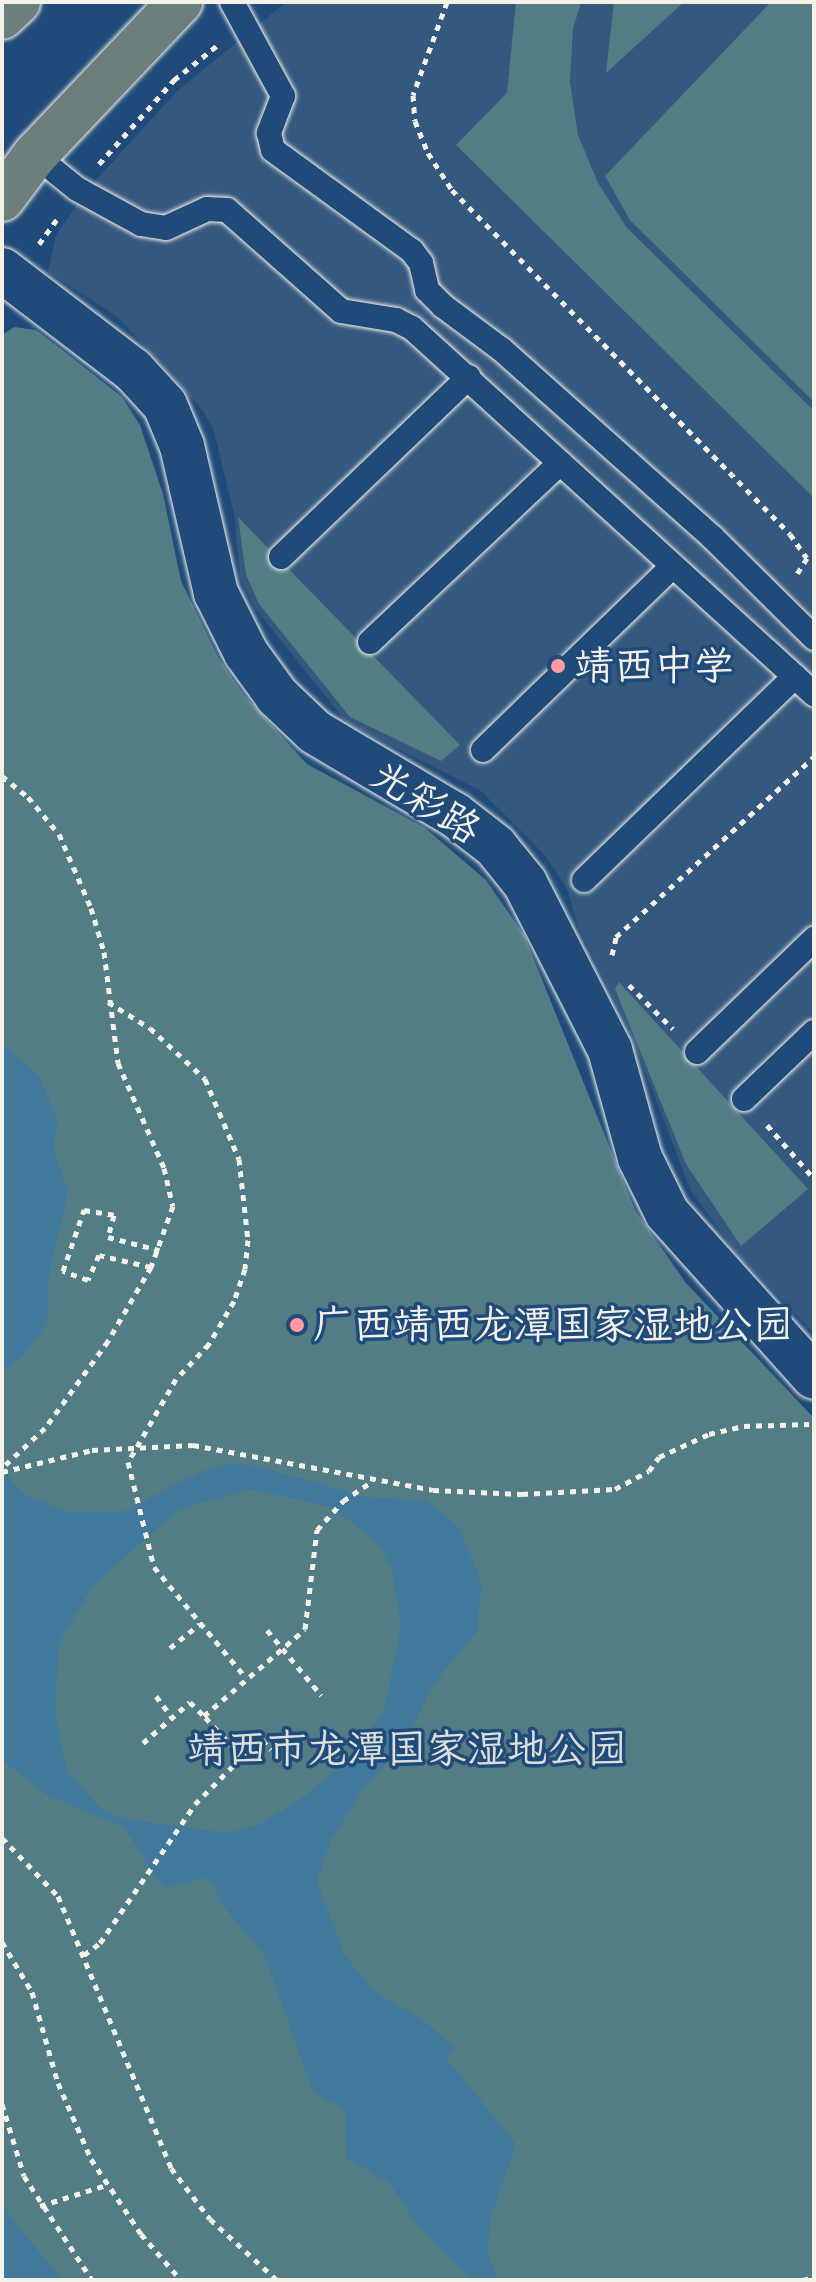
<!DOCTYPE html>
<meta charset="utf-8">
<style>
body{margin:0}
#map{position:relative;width:816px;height:2282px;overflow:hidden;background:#1f4a7a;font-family:Caveat,"LXGW WenKai TC",sans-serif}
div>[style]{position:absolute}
.built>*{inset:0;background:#35587e}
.green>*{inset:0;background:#527d85}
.water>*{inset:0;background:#41799d}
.path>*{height:5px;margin-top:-2.5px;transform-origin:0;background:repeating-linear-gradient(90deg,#f4f1e8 0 6px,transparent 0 12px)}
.roads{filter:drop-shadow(0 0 2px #f4f1e8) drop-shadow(0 0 2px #f4f1e8)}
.service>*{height:24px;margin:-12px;padding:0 12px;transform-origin:12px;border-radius:12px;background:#1f4a7a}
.tertiary>*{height:44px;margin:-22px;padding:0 22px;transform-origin:22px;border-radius:22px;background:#1f4a7a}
.primary>*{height:44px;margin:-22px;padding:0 22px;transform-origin:22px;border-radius:22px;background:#6c7f7c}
.path-bridge>*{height:5px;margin-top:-2.5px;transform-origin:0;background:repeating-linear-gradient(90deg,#f4f1e8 0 6px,transparent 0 12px)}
.dots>*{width:22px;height:22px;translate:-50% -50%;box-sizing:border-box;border:4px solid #1f4a7a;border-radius:50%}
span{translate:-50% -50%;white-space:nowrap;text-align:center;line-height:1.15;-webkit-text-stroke:7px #1f4a7a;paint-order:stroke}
.poi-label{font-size:40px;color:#f4f1e8}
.left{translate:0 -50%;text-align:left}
.street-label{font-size:40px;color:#f4f1e8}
.park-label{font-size:40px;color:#dce0d9}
.frame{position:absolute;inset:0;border:4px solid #f4f1e8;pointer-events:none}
</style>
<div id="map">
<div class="built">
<div style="clip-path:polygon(286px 2px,814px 2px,814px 1333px,732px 1248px,690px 1189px,629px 1029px,578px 926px,567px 889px,545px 855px,481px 791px,347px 723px,255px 608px,240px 578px,234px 513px,213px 428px,203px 411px,118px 317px,48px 272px,56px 235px,88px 189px,176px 92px)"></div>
</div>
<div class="green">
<div style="clip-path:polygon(516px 2px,581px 2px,573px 29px,570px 82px,578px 135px,598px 183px,627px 228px,814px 411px,814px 498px,456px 145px,507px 93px)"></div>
<div style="clip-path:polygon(614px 2px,684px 2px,606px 73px)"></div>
<div style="clip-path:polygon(771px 2px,814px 2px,814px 402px,630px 220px,605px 176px)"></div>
<div style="clip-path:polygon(14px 327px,36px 330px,66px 353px,122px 397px,140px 425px,163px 494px,181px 581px,218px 657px,244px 695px,307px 764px,425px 828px,486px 880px,524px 935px,635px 1210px,686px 1283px,814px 1418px,814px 2280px,2px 2280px,2px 335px)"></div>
<div style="clip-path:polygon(238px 517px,460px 745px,441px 761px,350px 717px,259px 604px,246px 575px)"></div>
<div style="clip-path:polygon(619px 982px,808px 1189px,741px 1246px,686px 1164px,615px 989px)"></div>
</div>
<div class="water">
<div style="clip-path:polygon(2px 1043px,39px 1076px,58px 1121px,53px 1148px,68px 1190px,49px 1276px,47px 1323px,22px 1357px,2px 1371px)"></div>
<div style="clip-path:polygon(evenodd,2px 1461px,12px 1482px,27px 1496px,69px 1512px,125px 1511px,200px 1472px,229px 1464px,252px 1465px,367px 1497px,427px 1501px,459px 1527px,482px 1583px,477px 1631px,433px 1685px,404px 1744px,362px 1790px,330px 1843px,317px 1881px,344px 1954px,374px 1991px,423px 2020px,455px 2048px,447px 2059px,516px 2144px,490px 2219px,488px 2255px,499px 2280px,472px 2280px,415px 2222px,390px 2183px,347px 2159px,345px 2110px,313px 2092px,264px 1954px,223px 1906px,214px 1886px,205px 1878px,168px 1888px,158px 1881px,124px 1827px,47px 1795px,2px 1760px,2px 1461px,250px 1489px,331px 1507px,377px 1542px,392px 1568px,401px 1625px,385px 1708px,356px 1753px,298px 1801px,259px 1824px,228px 1833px,123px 1819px,99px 1807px,68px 1772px,55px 1714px,59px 1643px,92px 1587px,179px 1509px,250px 1489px)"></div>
<div style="clip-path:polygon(2px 2205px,16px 2224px,63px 2280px,2px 2280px)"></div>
</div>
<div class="path">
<div style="left:447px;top:2px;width:99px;rotate:110.1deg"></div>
<div style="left:413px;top:95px;width:26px;rotate:86deg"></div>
<div style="left:415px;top:121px;width:35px;rotate:68deg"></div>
<div style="left:428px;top:153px;width:44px;rotate:57deg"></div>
<div style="left:452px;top:190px;width:482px;rotate:45.5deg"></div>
<div style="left:790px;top:534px;width:29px;rotate:55deg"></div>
<div style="left:807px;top:558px;width:19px;rotate:122deg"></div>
<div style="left:99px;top:164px;width:113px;rotate:-48.2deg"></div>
<div style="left:174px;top:80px;width:58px;rotate:-38.7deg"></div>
<div style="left:39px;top:244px;width:34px;rotate:-54deg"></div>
<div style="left:2px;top:776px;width:33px;rotate:39deg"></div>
<div style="left:28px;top:797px;width:48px;rotate:50deg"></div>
<div style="left:59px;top:834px;width:81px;rotate:66.6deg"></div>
<div style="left:91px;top:908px;width:46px;rotate:73.5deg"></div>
<div style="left:104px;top:952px;width:112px;rotate:82.8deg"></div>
<div style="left:118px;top:1063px;width:115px;rotate:66.3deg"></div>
<div style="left:164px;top:1168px;width:39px;rotate:77deg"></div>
<div style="left:173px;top:1206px;width:65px;rotate:109.8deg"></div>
<div style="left:151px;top:1267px;width:86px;rotate:120.2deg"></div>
<div style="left:108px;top:1341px;width:107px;rotate:125.9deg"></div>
<div style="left:45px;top:1428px;width:59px;rotate:137.1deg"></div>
<div style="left:612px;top:955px;width:18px;rotate:-77deg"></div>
<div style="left:616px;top:937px;width:268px;rotate:-42.3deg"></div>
<div style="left:629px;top:985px;width:62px;rotate:45deg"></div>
<div style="left:108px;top:1002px;width:49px;rotate:31.8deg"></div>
<div style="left:150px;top:1028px;width:75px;rotate:42.8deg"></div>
<div style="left:205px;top:1079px;width:87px;rotate:67deg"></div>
<div style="left:239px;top:1159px;width:81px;rotate:83.7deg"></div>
<div style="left:248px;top:1240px;width:29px;rotate:96deg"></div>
<div style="left:245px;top:1269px;width:34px;rotate:109deg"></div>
<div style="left:234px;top:1301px;width:50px;rotate:120.2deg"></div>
<div style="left:209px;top:1344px;width:48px;rotate:133.3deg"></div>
<div style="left:176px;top:1379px;width:96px;rotate:120deg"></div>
<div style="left:128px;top:1462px;width:108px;rotate:76.1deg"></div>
<div style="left:154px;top:1567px;width:144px;rotate:50.3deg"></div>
<div style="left:767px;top:1125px;width:67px;rotate:48.7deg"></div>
<div style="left:151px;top:1267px;width:53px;rotate:-167deg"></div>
<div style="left:99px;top:1255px;width:27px;rotate:114deg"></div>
<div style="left:88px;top:1280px;width:27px;rotate:-160deg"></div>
<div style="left:63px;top:1271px;width:65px;rotate:-71deg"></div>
<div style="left:84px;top:1210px;width:30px;rotate:9deg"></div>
<div style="left:114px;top:1215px;width:23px;rotate:105deg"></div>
<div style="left:108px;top:1237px;width:53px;rotate:14.3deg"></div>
<div style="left:615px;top:1489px;width:38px;rotate:-28deg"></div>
<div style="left:649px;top:1471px;width:17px;rotate:-54deg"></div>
<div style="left:659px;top:1457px;width:55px;rotate:-24.7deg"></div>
<div style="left:709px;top:1434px;width:36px;rotate:-13deg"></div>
<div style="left:744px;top:1426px;width:65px;rotate:-1.8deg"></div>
<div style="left:267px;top:1630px;width:85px;rotate:50.3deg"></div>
<div style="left:170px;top:1648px;width:38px;rotate:-39deg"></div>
<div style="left:156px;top:1696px;width:26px;rotate:53deg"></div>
<div style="left:143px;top:1743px;width:62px;rotate:-41.1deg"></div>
<div style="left:190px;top:1702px;width:20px;rotate:45deg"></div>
<div style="left:242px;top:1757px;width:26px;rotate:-40deg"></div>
<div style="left:262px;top:1740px;width:13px;rotate:48deg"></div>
<div style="left:2px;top:1838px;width:81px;rotate:46deg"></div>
<div style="left:58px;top:1896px;width:295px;rotate:67.4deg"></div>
<div style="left:171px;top:2168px;width:64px;rotate:52.6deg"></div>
<div style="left:210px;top:2219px;width:91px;rotate:42.3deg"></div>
<div style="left:2px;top:1942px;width:58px;rotate:59deg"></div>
<div style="left:32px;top:1992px;width:95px;rotate:74.1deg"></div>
<div style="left:58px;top:2083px;width:83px;rotate:66.5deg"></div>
<div style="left:91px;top:2159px;width:90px;rotate:56.3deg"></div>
<div style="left:141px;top:2234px;width:61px;rotate:49deg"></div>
<div style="left:84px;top:1955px;width:20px;rotate:-37deg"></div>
<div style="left:100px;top:1943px;width:168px;rotate:-55.6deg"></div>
<div style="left:195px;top:1804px;width:66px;rotate:-45deg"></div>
<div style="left:242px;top:1757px;width:56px;rotate:-132.8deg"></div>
<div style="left:204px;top:1716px;width:133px;rotate:-40.7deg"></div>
<div style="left:305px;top:1629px;width:100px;rotate:-83.1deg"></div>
<div style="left:317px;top:1530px;width:39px;rotate:-48deg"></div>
<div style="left:343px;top:1501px;width:36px;rotate:-34deg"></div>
<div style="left:2px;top:2104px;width:75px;rotate:73deg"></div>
<div style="left:24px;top:2176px;width:124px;rotate:56.8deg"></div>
<div style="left:40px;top:2206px;width:69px;rotate:-17.7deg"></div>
<div style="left:803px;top:2280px;width:11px;rotate:-15deg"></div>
</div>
<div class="roads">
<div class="service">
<div style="left:232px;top:2px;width:107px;rotate:61.5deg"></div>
<div style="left:283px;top:96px;width:40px;rotate:111deg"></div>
<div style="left:269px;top:133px;width:17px;rotate:77deg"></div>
<div style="left:273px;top:150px;width:172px;rotate:36deg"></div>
<div style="left:412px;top:251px;width:15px;rotate:53deg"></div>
<div style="left:421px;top:263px;width:28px;rotate:77deg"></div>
<div style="left:427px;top:290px;width:23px;rotate:45deg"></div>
<div style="left:443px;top:306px;width:72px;rotate:36.6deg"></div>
<div style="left:501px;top:349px;width:284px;rotate:41.7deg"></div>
<div style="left:713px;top:538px;width:142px;rotate:44.7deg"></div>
<div style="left:35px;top:155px;width:54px;rotate:39deg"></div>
<div style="left:77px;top:189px;width:73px;rotate:28.7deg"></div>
<div style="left:141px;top:224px;width:25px;rotate:9deg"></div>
<div style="left:166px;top:228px;width:45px;rotate:-24.9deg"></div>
<div style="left:207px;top:209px;width:20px;rotate:3deg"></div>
<div style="left:227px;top:210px;width:152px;rotate:41.5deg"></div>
<div style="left:341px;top:311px;width:56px;rotate:9.3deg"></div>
<div style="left:396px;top:320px;width:18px;rotate:27deg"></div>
<div style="left:412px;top:328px;width:544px;rotate:42.32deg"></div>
<div style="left:281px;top:557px;width:260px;rotate:-43.8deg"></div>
<div style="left:370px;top:642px;width:261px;rotate:-43.3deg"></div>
<div style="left:483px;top:750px;width:263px;rotate:-44.1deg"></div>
<div style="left:584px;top:880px;width:293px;rotate:-44deg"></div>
<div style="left:697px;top:1052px;width:163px;rotate:-44deg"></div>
<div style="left:744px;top:1099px;width:97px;rotate:-43.7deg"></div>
</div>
<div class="tertiary">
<div style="left:2px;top:270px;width:165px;rotate:37.4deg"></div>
<div style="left:133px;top:370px;width:47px;rotate:47.6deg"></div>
<div style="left:165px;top:405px;width:44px;rotate:67.5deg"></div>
<div style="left:182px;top:446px;width:151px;rotate:77deg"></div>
<div style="left:216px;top:593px;width:67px;rotate:63.4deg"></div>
<div style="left:246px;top:653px;width:53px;rotate:54.2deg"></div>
<div style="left:277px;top:696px;width:52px;rotate:43.5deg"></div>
<div style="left:315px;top:732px;width:163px;rotate:30.7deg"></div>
<div style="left:455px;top:815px;width:51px;rotate:37.8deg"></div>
<div style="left:495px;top:846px;width:48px;rotate:51deg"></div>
<div style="left:525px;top:883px;width:187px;rotate:63deg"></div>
<div style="left:610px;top:1050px;width:112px;rotate:74.5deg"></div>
<div style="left:640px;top:1158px;width:61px;rotate:63.9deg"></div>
<div style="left:667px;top:1213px;width:220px;rotate:48.1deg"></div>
</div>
<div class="primary">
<div style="left:2px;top:17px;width:22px;rotate:-43deg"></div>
<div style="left:2px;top:199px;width:55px;rotate:-53.1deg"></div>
<div style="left:35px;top:155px;width:211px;rotate:-46.5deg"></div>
</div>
</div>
<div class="path-bridge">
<div style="left:2px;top:1472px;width:93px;rotate:-13.7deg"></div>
<div style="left:92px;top:1450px;width:101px;rotate:-2.8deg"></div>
<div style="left:193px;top:1445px;width:244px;rotate:10.6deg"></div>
<div style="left:433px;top:1490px;width:89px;rotate:2.6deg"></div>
<div style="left:522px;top:1494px;width:93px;rotate:-3.1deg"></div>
</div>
<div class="dots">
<div style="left:558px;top:666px;background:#ff9aa2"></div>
<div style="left:297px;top:1325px;background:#ff9aa2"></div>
</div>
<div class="poi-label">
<span class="left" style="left:574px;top:666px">靖西中学</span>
<span class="left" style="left:313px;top:1325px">广西靖西龙潭国家湿地公园</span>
</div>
<div class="street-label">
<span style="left:426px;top:802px;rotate:32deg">光彩路</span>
</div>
<div class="park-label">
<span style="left:407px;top:1749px">靖西市龙潭国家湿地公园</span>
</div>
<div class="frame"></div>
</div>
